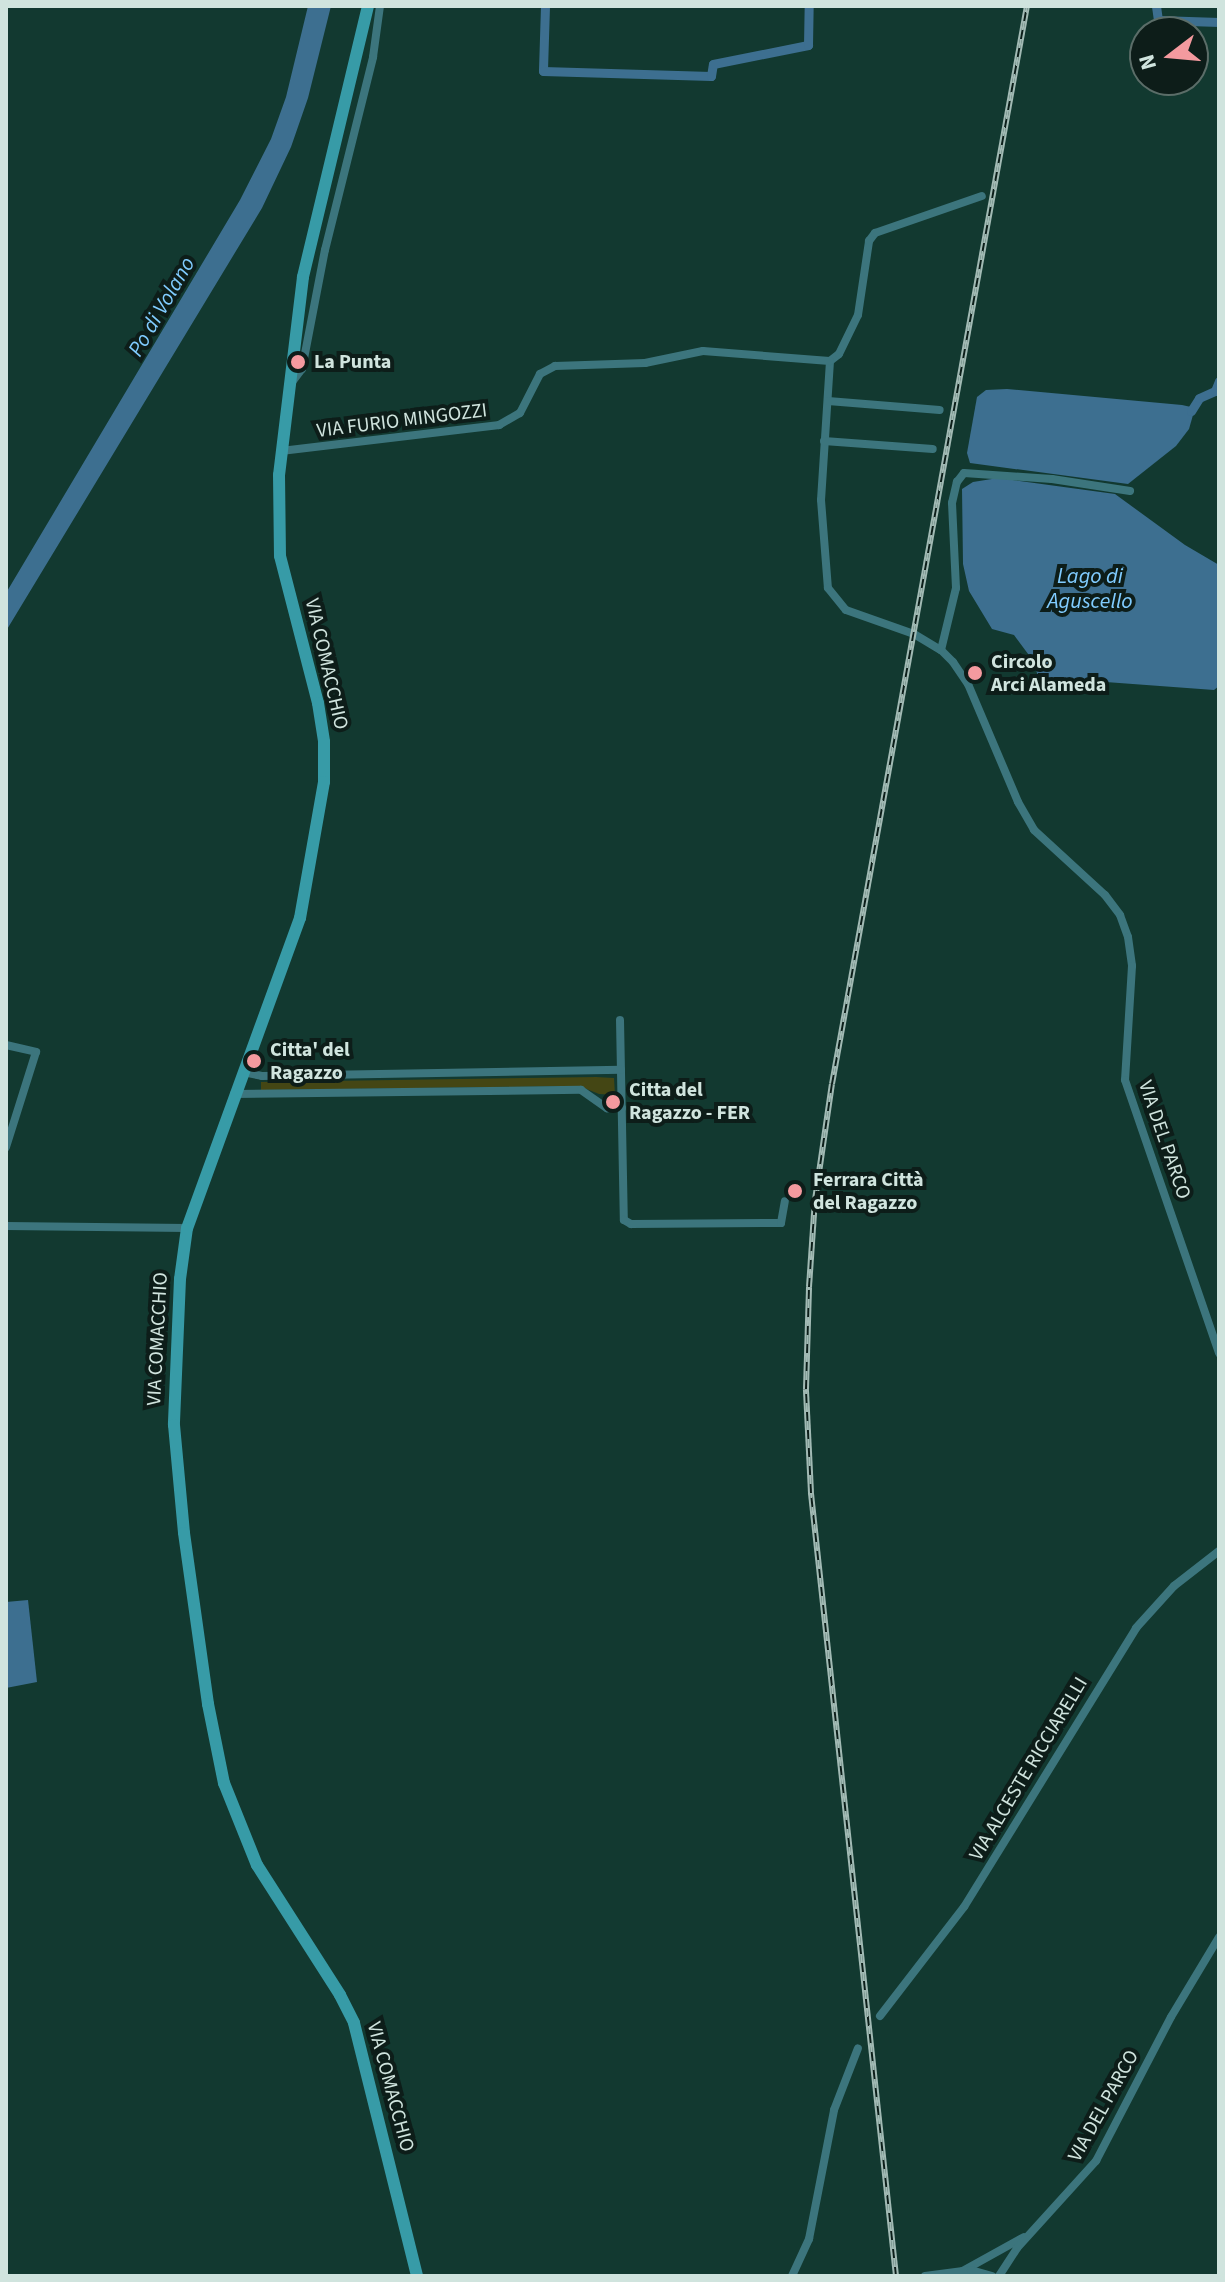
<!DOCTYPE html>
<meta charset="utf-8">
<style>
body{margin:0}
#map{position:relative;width:1225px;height:2282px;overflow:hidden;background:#123930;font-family:"Source Sans 3",sans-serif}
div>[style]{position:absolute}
.green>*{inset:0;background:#444614}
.water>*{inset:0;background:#3d6f90}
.canal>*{height:9px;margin:-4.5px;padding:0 4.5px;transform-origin:4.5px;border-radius:4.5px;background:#3d6f90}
.street>*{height:8px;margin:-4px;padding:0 4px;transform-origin:4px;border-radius:4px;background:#3c757d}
.secondary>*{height:12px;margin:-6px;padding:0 6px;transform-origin:6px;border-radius:6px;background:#379ba7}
.rail>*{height:6px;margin-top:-3px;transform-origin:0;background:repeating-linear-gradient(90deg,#0d1d19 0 9px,#a2bab4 0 18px);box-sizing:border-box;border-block:2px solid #a2bab4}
.dots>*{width:22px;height:22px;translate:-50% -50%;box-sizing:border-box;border:4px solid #0d1d19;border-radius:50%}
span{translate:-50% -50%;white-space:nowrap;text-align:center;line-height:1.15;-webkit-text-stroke:8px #0d1d19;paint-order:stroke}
.poi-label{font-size:20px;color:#d0e4de;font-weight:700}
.left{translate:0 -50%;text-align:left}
.street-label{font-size:20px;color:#d0e4de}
.water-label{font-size:22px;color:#80ccff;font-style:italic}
.frame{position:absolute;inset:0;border:8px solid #d0e4de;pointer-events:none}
.north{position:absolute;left:1129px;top:16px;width:80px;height:80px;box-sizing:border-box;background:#0d1d19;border:2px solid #5b6d68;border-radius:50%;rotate:254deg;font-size:22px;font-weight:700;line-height:32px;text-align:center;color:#d0e4de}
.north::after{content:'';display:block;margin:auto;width:28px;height:36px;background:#f49a9f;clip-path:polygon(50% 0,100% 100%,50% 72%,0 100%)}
</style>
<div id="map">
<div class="green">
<div style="clip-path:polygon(596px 1077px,614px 1078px,615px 1095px,599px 1094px,579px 1086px,261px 1090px,261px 1082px)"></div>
</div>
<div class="water">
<div style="clip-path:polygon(308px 6px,331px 6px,308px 98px,291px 147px,262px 208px,6px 631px,6px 593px,240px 200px,271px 139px,286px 97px)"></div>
<div style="clip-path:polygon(1007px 389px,1182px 405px,1191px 407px,1193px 415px,1189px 429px,1176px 446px,1128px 484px,970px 463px,967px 453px,977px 397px,986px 390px)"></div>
<div style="clip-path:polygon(998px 478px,1115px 494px,1185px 545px,1219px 565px,1219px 686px,1214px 690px,1038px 677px,1034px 662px,1014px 635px,992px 629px,969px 591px,963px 564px,962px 489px,973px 482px)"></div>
<div style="clip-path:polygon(28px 1600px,37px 1682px,6px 1688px,6px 1602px)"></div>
</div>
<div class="canal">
<div style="left:545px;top:6px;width:65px;rotate:91.8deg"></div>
<div style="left:543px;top:71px;width:168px;rotate:1.7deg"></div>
<div style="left:711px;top:76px;width:12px;rotate:-81deg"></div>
<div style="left:713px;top:64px;width:97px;rotate:-11.3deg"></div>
<div style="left:808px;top:45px;width:39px;rotate:-89deg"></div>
<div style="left:1156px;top:6px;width:14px;rotate:82deg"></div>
<div style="left:1158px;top:20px;width:61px;rotate:1.9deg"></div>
<div style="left:1191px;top:411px;width:15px;rotate:-58deg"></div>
<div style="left:1199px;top:398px;width:17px;rotate:-24deg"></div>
<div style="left:1215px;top:391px;width:11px;rotate:-68deg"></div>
</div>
<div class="street">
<div style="left:830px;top:361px;width:139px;rotate:93.7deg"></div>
<div style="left:821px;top:500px;width:88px;rotate:85.5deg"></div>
<div style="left:828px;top:588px;width:28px;rotate:51deg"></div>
<div style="left:846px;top:610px;width:72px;rotate:19.4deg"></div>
<div style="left:914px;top:634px;width:31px;rotate:31deg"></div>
<div style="left:941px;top:650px;width:17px;rotate:45deg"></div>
<div style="left:953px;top:662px;width:27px;rotate:56deg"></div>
<div style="left:968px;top:684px;width:128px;rotate:67deg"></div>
<div style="left:1018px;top:802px;width:32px;rotate:60deg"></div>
<div style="left:1034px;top:830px;width:96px;rotate:42.5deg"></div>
<div style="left:1105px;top:895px;width:25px;rotate:53deg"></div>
<div style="left:1120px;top:915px;width:23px;rotate:70deg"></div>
<div style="left:1128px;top:937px;width:29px;rotate:82deg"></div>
<div style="left:1132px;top:966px;width:114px;rotate:93.5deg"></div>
<div style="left:1125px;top:1080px;width:289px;rotate:71deg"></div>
<div style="left:830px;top:361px;width:11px;rotate:-38deg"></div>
<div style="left:839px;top:354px;width:43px;rotate:-64deg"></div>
<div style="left:858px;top:315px;width:75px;rotate:-81.5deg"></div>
<div style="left:869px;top:241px;width:10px;rotate:-53deg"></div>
<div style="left:875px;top:233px;width:113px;rotate:-19.1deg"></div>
<div style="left:289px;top:386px;width:21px;rotate:-53deg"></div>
<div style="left:302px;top:369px;width:121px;rotate:-79.1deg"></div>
<div style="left:325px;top:250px;width:199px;rotate:-76deg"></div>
<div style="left:373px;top:57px;width:51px;rotate:-82.2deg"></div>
<div style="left:828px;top:401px;width:112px;rotate:4.6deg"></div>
<div style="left:824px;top:441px;width:109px;rotate:4.2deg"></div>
<div style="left:281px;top:451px;width:220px;rotate:-6.8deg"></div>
<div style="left:499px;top:425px;width:24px;rotate:-30deg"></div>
<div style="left:520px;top:413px;width:44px;rotate:-62.9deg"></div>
<div style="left:540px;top:374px;width:17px;rotate:-28deg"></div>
<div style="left:555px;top:366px;width:90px;rotate:-1.9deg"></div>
<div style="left:645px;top:363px;width:59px;rotate:-11.7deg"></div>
<div style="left:703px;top:351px;width:127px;rotate:4.5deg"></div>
<div style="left:941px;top:650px;width:64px;rotate:-76.4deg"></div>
<div style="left:956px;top:588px;width:85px;rotate:-92.7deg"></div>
<div style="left:952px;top:503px;width:22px;rotate:-77deg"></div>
<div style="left:957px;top:482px;width:11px;rotate:-52deg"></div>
<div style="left:964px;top:473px;width:88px;rotate:3.9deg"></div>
<div style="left:1052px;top:479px;width:79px;rotate:8.7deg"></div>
<div style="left:620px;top:1020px;width:200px;rotate:88.9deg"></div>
<div style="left:624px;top:1220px;width:8px;rotate:30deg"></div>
<div style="left:631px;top:1224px;width:150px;rotate:-0.4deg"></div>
<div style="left:781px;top:1223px;width:22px;rotate:-80deg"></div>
<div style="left:6px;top:1045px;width:31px;rotate:13deg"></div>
<div style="left:36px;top:1052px;width:100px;rotate:107.5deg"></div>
<div style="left:243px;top:1072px;width:19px;rotate:12deg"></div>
<div style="left:262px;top:1076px;width:359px;rotate:-1deg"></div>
<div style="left:234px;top:1094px;width:347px;rotate:-0.7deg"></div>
<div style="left:581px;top:1090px;width:32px;rotate:35deg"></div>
<div style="left:607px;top:1108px;width:15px"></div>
<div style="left:6px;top:1226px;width:181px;rotate:0.6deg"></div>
<div style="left:880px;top:2016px;width:138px;rotate:-52.4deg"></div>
<div style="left:964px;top:1907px;width:328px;rotate:-58.3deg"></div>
<div style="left:1136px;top:1628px;width:57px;rotate:-47.9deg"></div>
<div style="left:1174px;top:1586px;width:57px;rotate:-37.9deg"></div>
<div style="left:959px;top:2273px;width:74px;rotate:-29deg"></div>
<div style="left:792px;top:2276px;width:41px;rotate:-65.3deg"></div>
<div style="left:809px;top:2239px;width:131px;rotate:-79deg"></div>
<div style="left:834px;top:2110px;width:66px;rotate:-68.8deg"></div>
<div style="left:925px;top:2276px;width:46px;rotate:-7.4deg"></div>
<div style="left:971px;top:2270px;width:22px;rotate:16deg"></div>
<div style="left:999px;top:2276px;width:33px;rotate:-57deg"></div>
<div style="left:1017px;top:2248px;width:118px;rotate:-47.8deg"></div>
<div style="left:1096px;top:2161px;width:162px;rotate:-62.5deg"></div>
<div style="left:1171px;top:2017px;width:93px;rotate:-59deg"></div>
</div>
<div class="secondary">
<div style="left:368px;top:6px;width:279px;rotate:103.5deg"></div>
<div style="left:303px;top:277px;width:199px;rotate:96.9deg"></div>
<div style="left:279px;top:475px;width:81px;rotate:89.3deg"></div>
<div style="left:280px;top:556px;width:152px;rotate:75.5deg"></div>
<div style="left:318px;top:703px;width:39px;rotate:81deg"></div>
<div style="left:324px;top:742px;width:40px;rotate:90deg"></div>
<div style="left:324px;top:782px;width:138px;rotate:100deg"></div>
<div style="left:300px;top:918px;width:330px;rotate:110deg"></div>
<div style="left:187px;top:1228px;width:51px;rotate:97.8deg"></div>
<div style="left:180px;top:1279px;width:146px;rotate:92.4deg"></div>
<div style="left:174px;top:1425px;width:108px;rotate:84.7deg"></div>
<div style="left:184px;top:1533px;width:173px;rotate:82deg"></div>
<div style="left:208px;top:1704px;width:81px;rotate:78.6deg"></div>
<div style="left:224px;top:1783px;width:88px;rotate:68.1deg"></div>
<div style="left:257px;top:1865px;width:154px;rotate:57.4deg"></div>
<div style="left:340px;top:1995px;width:31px;rotate:63deg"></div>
<div style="left:354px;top:2023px;width:261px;rotate:76deg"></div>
</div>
<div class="rail">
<div style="left:896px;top:2276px;width:788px;rotate:-96.2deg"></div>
<div style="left:811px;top:1493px;width:104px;rotate:-92.8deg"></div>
<div style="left:806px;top:1389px;width:102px;rotate:-88.3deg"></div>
<div style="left:809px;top:1287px;width:87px;rotate:-86.1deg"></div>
<div style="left:815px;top:1200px;width:117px;rotate:-81.7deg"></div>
<div style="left:832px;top:1084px;width:1095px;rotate:-79.75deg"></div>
</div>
<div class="dots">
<div style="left:298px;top:362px;background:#f49a9f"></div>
<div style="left:975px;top:673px;background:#f49a9f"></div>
<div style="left:254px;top:1061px;background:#f49a9f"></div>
<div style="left:613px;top:1102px;background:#f49a9f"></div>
<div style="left:795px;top:1191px;background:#f49a9f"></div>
</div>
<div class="poi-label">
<span class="left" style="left:314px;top:362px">La Punta</span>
<span class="left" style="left:991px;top:674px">Circolo<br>Arci Alameda</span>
<span class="left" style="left:270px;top:1062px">Citta' del<br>Ragazzo</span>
<span class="left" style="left:629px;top:1102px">Citta del<br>Ragazzo - FER</span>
<span class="left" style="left:813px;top:1192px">Ferrara Città<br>del Ragazzo</span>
</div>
<div class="street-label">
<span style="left:402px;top:421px;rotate:-7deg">VIA FURIO MINGOZZI</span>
<span style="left:326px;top:664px;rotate:77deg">VIA COMACCHIO</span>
<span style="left:1164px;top:1140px;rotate:71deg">VIA DEL PARCO</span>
<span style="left:158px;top:1339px;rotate:-87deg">VIA COMACCHIO</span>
<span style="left:1029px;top:1769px;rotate:-59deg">VIA ALCESTE RICCIARELLI</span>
<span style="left:390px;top:2087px;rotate:75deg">VIA COMACCHIO</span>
<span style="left:1104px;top:2106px;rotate:-61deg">VIA DEL PARCO</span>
</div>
<div class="water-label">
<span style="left:162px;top:307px;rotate:-60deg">Po di Volano</span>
<span style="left:1090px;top:589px">Lago di<br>Aguscello</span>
</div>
<div class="frame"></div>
<div class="north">N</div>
</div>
